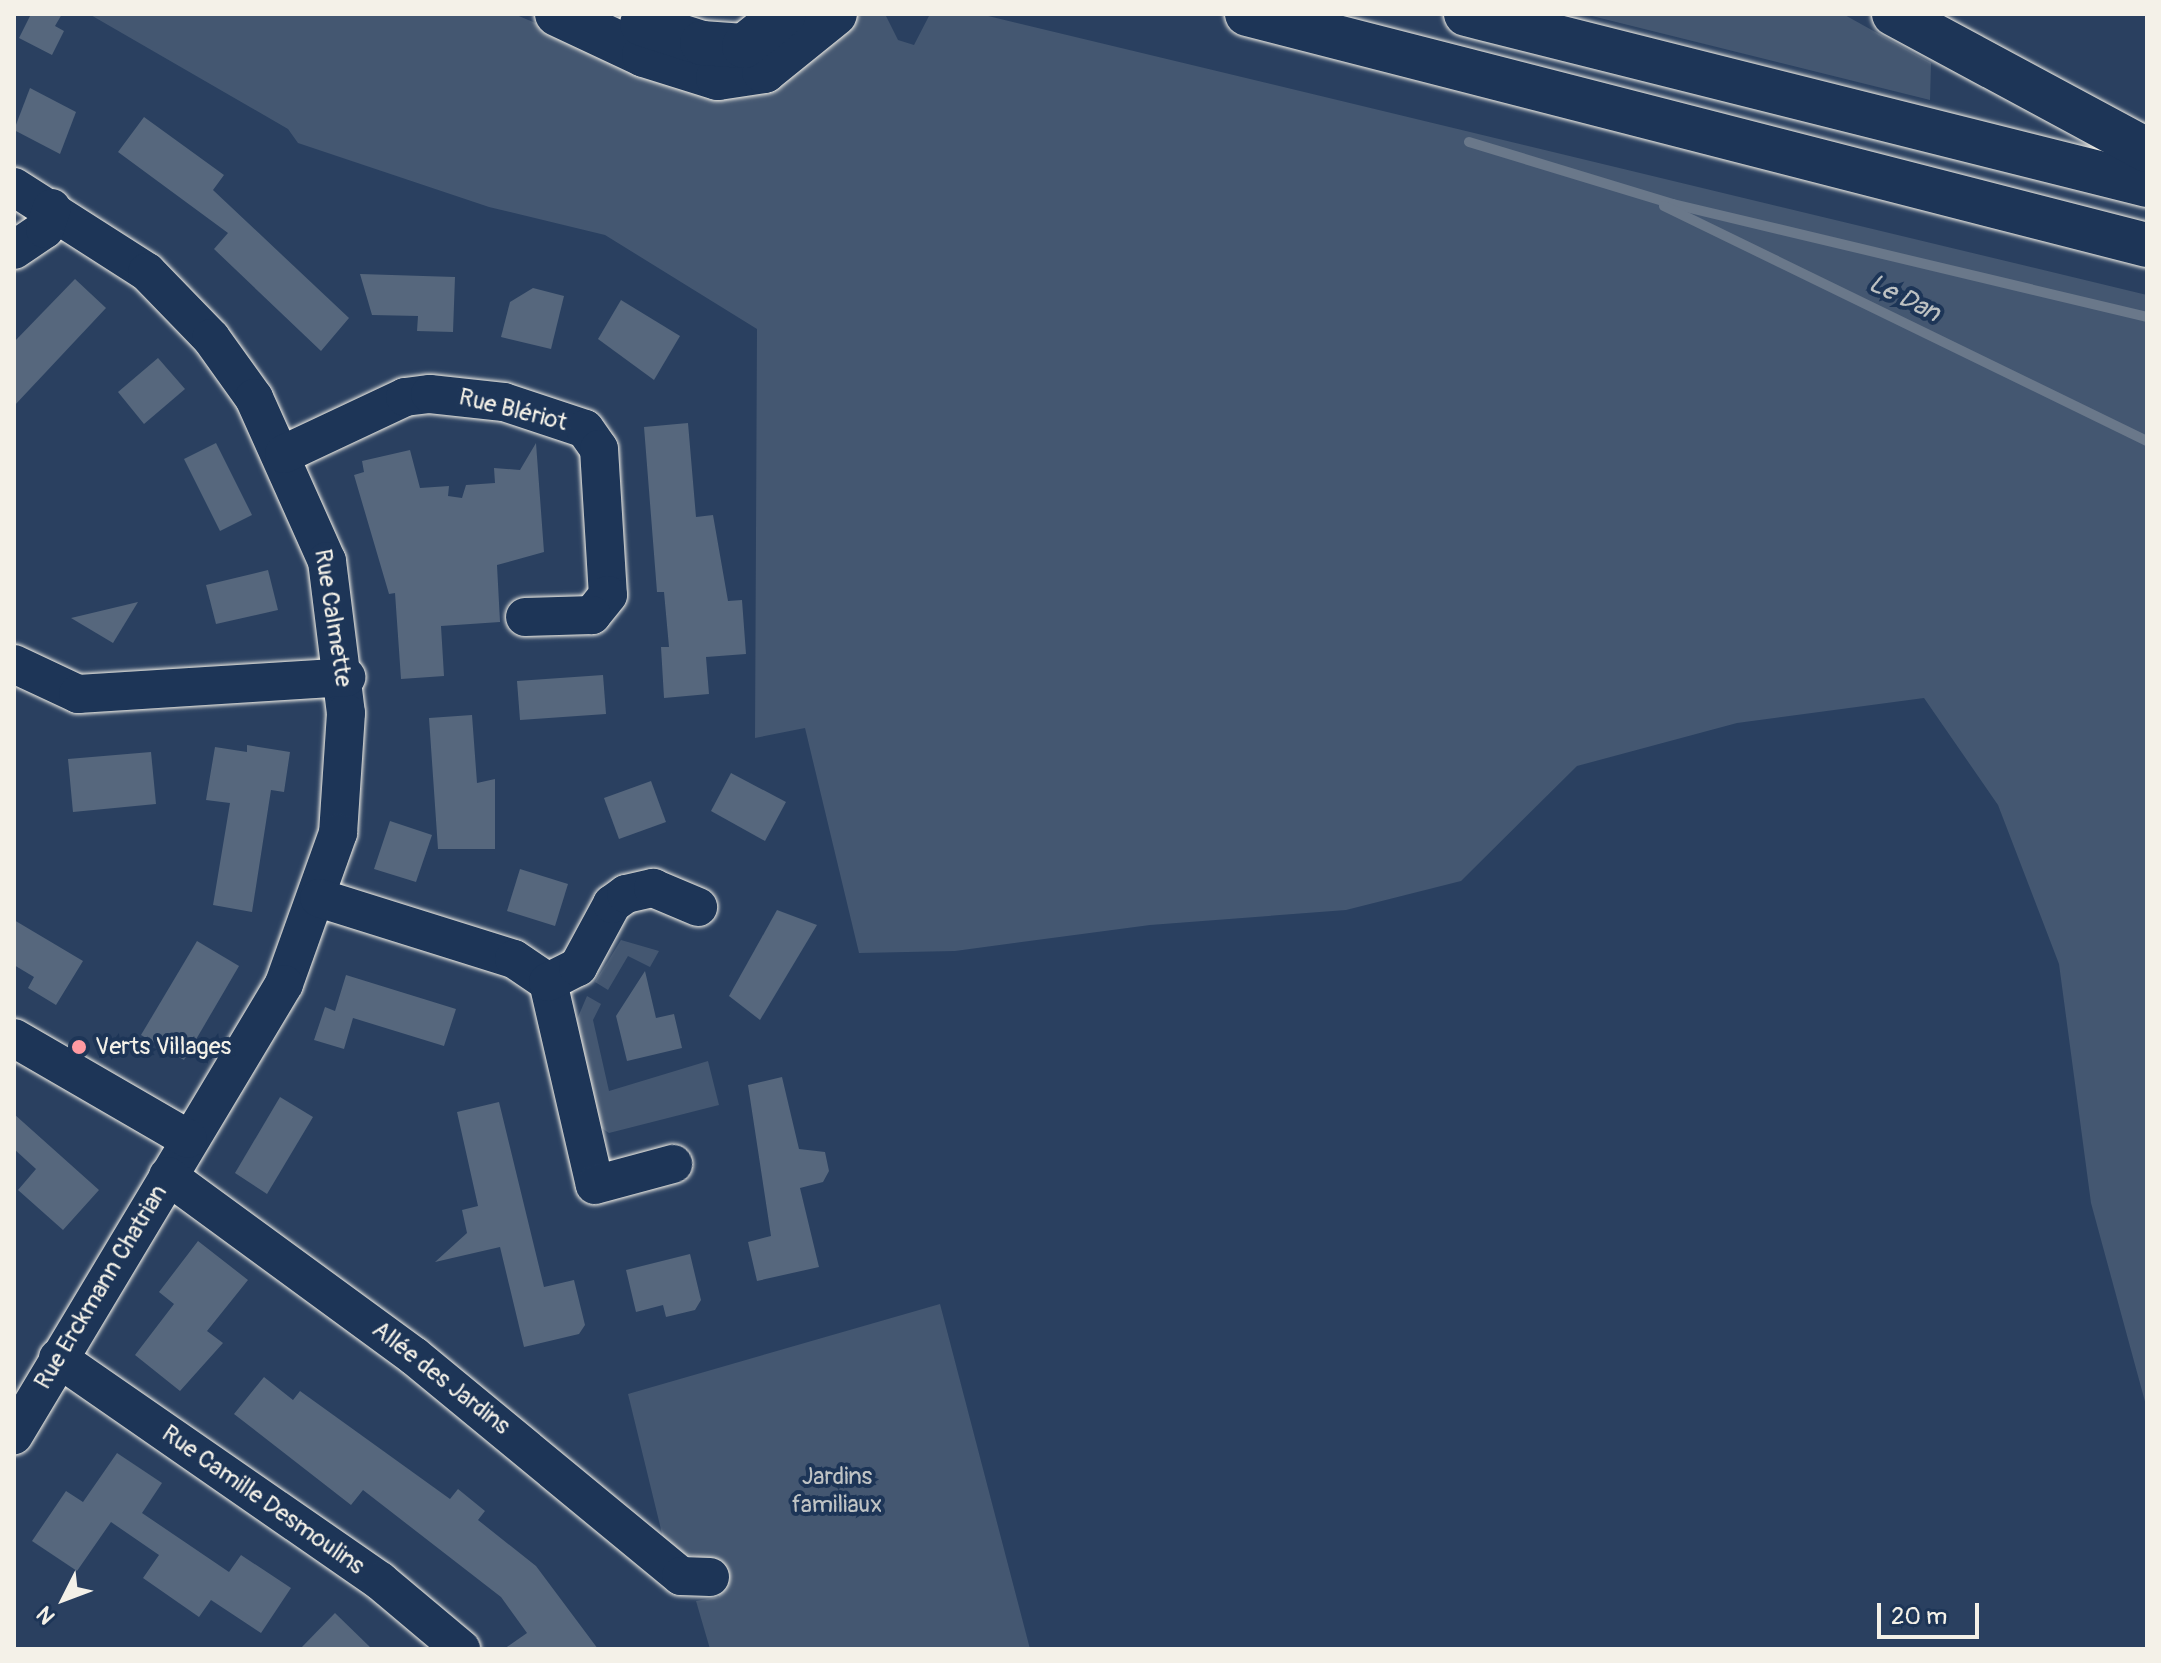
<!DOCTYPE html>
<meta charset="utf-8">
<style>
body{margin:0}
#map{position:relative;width:2161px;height:1663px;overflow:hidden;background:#2a4060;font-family:Pangolin,sans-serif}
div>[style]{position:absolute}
.green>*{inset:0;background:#445771}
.stream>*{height:10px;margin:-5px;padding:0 5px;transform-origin:5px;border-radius:5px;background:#6a788a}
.building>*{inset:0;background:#56677d}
.roads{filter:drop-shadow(0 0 2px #f4f1e8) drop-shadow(0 0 2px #f4f1e8)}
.minor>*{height:38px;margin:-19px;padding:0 19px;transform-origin:19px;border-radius:19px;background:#1d3557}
.trunk>*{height:44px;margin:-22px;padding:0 22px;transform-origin:22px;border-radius:22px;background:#1d3557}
.dots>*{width:22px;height:22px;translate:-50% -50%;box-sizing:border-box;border:4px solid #1d3557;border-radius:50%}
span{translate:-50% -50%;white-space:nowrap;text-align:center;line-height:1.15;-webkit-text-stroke:8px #1d3557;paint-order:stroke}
.street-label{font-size:24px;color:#f4f1e8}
.poi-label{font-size:24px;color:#f4f1e8}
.left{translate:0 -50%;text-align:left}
.park-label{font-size:24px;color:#bfc3c4}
.water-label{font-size:26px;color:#bdc1c2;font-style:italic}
.frame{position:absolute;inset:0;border:16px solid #f4f1e8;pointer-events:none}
.north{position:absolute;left:24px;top:1559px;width:80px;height:80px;-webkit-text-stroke:6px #1d3557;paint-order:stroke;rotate:228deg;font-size:22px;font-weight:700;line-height:32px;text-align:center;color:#f4f1e8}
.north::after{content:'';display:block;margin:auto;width:28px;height:36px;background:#f4f1e8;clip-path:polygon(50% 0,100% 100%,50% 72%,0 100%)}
.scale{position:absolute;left:1877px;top:1603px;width:102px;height:36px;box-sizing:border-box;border:4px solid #f4f1e8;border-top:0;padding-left:10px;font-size:24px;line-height:28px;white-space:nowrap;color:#f4f1e8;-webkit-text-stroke:6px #1d3557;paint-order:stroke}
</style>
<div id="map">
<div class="green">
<div style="clip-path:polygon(89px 14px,514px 14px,624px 60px,853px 14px,885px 14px,898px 40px,914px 45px,930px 14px,980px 14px,2147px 295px,2147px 1409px,2091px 1203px,2059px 964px,1998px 805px,1924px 698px,1737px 723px,1577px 766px,1461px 881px,1346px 910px,1150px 925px,955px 951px,859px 953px,805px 728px,755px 738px,757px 329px,605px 235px,489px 207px,298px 143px,288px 129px)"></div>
<div style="clip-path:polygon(1584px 14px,1843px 14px,1931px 63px,1930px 100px)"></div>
<div style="clip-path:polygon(621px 940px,659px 951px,650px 967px,628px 956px,608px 990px,595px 982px)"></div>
<div style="clip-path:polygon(587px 996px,601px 1004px,593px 1020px,609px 1091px,708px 1061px,719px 1105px,609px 1133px,600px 1127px,575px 1024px)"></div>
<div style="clip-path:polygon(940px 1304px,1030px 1649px,710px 1649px,696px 1601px,719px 1597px,707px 1559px,666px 1550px,628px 1394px)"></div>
</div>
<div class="stream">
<div style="left:1469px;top:142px;width:213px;rotate:16.9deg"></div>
<div style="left:1673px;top:204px;width:487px;rotate:13.4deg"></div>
<div style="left:1664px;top:206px;width:537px;rotate:25.94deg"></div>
</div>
<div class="building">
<div style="clip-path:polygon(31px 14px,62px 14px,55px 26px,64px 31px,52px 55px,19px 38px)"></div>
<div style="clip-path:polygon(30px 88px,76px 112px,60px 154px,14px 130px)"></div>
<div style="clip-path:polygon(144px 117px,224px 175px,213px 190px,349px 318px,321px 351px,214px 249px,228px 233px,118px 152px)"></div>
<div style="clip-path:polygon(360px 274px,455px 277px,453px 332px,417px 331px,418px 316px,372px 315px)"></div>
<div style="clip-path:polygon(75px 279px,106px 308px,14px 406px,14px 342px)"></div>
<div style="clip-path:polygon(533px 288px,564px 296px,551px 349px,501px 337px,510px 302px)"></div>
<div style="clip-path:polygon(621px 300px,680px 336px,654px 380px,598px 339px)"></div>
<div style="clip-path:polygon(158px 358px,185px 389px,144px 424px,118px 392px)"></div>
<div style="clip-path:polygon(688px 423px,696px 517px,713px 515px,728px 601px,742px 600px,746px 654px,706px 657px,709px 694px,664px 698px,661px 647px,669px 647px,664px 592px,657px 592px,644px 427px)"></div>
<div style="clip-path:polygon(216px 443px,252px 515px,220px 531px,184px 459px)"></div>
<div style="clip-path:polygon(536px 443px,544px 552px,497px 565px,500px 622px,441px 626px,444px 676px,401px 679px,395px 593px,389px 594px,354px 475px,364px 472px,362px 461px,410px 450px,420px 488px,449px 486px,448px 496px,462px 498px,466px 485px,495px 483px,494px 468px,520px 470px)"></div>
<div style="clip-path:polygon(268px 570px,278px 610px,216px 624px,206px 585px)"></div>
<div style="clip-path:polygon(138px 602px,113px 643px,71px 618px)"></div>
<div style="clip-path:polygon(603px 675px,606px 714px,520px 720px,517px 681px)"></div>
<div style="clip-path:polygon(472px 715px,477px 783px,495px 779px,495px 849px,438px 849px,429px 718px)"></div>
<div style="clip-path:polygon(247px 745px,290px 752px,284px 792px,271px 790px,252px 912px,213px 905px,230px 803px,206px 800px,215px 747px,247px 752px)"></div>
<div style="clip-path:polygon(151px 752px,156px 804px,73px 812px,68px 759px)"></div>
<div style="clip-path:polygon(731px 773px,786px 802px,765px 841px,711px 811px)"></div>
<div style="clip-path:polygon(651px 781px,666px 822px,619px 839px,604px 798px)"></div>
<div style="clip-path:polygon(390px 821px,432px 835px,416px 882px,374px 869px)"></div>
<div style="clip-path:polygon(520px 869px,568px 884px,555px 926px,507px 911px)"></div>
<div style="clip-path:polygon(777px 910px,817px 925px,760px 1020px,729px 996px)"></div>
<div style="clip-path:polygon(14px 920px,83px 961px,56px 1005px,28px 988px,34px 977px,14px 965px)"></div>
<div style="clip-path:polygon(197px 941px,239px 966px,184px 1060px,141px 1035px)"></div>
<div style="clip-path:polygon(645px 971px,656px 1018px,674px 1014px,682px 1048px,627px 1061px,616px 1016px)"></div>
<div style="clip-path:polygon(346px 975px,456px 1009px,444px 1046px,353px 1018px,344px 1049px,314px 1040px,325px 1007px,335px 1011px)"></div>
<div style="clip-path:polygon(782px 1077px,799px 1149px,825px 1152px,829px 1171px,823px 1182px,800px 1188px,819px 1267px,757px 1281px,748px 1242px,771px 1236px,748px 1085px)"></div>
<div style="clip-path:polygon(280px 1097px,313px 1117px,267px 1194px,235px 1173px)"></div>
<div style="clip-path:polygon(499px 1102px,544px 1287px,574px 1280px,585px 1325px,579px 1334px,524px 1347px,500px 1247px,435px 1262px,467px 1233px,462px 1210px,478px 1206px,457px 1112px)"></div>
<div style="clip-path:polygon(14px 1114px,99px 1190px,63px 1230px,18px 1190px,36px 1169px,14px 1149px)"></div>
<div style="clip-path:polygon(198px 1241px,248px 1280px,207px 1331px,223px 1343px,180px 1391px,135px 1355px,174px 1304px,159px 1292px)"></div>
<div style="clip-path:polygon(690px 1254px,701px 1300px,695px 1310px,666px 1317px,663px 1305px,636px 1312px,626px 1270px)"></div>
<div style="clip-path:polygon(264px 1377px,293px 1400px,300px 1391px,450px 1499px,458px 1489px,485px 1511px,478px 1520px,536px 1566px,598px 1649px,504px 1649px,527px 1633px,501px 1597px,363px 1490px,351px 1505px,234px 1414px)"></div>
<div style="clip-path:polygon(117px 1453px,162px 1483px,142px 1513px,229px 1572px,241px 1555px,291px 1588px,261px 1633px,211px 1600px,199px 1617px,143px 1578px,159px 1555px,111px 1522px,77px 1571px,32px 1541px,66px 1491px,83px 1502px)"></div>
<div style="clip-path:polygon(335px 1613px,372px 1649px,300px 1649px)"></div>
</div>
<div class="roads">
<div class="minor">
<div style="left:14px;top:187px;width:158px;rotate:32.6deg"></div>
<div style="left:147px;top:272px;width:92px;rotate:45.9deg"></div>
<div style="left:211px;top:338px;width:74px;rotate:54.4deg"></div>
<div style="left:254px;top:398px;width:179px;rotate:65.9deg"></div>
<div style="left:327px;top:561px;width:153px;rotate:82.9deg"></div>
<div style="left:346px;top:713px;width:120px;rotate:93.8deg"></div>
<div style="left:338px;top:833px;width:160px;rotate:109.7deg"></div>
<div style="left:284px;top:984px;width:526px;rotate:120.91deg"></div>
<div style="left:14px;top:250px;width:37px;rotate:-34deg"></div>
<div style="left:45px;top:229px;width:22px;rotate:-72deg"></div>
<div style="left:284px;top:454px;width:134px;rotate:-25.2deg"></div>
<div style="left:405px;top:397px;width:25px;rotate:-7deg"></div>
<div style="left:430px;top:394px;width:74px;rotate:6.2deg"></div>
<div style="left:504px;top:402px;width:85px;rotate:18.4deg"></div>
<div style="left:585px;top:429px;width:24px;rotate:55deg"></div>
<div style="left:599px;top:449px;width:146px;rotate:86.5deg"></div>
<div style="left:608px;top:595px;width:26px;rotate:129deg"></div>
<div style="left:592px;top:615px;width:67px;rotate:178.3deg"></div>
<div style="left:14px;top:664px;width:71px;rotate:25.1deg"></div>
<div style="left:78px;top:694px;width:269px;rotate:-3.6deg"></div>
<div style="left:319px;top:898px;width:204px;rotate:17.4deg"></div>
<div style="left:514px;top:959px;width:41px;rotate:34.1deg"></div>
<div style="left:548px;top:982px;width:208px;rotate:77deg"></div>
<div style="left:595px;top:1185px;width:81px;rotate:-15.1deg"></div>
<div style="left:548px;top:982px;width:34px;rotate:-27deg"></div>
<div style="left:578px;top:967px;width:72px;rotate:-61.6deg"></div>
<div style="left:612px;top:904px;width:17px;rotate:-36deg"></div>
<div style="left:626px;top:894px;width:28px;rotate:-13deg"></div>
<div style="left:653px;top:888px;width:49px;rotate:22.9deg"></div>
<div style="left:14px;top:1038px;width:201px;rotate:30.1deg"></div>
<div style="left:168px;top:1176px;width:305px;rotate:36.2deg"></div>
<div style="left:414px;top:1356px;width:346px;rotate:39.5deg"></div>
<div style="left:681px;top:1576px;width:29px;rotate:2deg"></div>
<div style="left:58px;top:1358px;width:392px;rotate:34.7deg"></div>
<div style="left:380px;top:1581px;width:106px;rotate:40deg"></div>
</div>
<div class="trunk">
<div style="left:557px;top:14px;width:96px;rotate:25.2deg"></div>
<div style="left:644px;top:55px;width:77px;rotate:17.3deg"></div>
<div style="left:718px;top:78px;width:47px;rotate:-8.7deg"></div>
<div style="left:764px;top:71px;width:91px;rotate:-38.8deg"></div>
<div style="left:1247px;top:14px;width:929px;rotate:14.4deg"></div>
<div style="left:1466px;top:14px;width:702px;rotate:14.1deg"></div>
<div style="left:1894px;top:14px;width:287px;rotate:28.3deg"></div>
<div style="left:642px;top:24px;width:63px;rotate:17.6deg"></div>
<div style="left:702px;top:43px;width:42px;rotate:4.1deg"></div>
<div style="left:744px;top:46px;width:51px;rotate:-38.7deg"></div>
</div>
</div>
<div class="dots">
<div style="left:79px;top:1047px;background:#ff9aa2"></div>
</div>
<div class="street-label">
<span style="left:513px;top:410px;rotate:14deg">Rue Blériot</span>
<span style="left:333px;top:618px;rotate:81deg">Rue Calmette</span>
<span style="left:101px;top:1287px;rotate:-59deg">Rue Erckmann Chatrian</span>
<span style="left:441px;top:1378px;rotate:38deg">Allée des Jardins</span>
<span style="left:263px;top:1500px;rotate:35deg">Rue Camille Desmoulins</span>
</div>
<div class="poi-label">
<span class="left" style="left:95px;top:1047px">Verts Villages</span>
</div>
<div class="park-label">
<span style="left:837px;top:1491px">Jardins<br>familiaux</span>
</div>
<div class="water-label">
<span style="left:1904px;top:299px;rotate:26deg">Le Dan</span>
</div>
<div class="frame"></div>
<div class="north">N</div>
<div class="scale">20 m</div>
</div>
